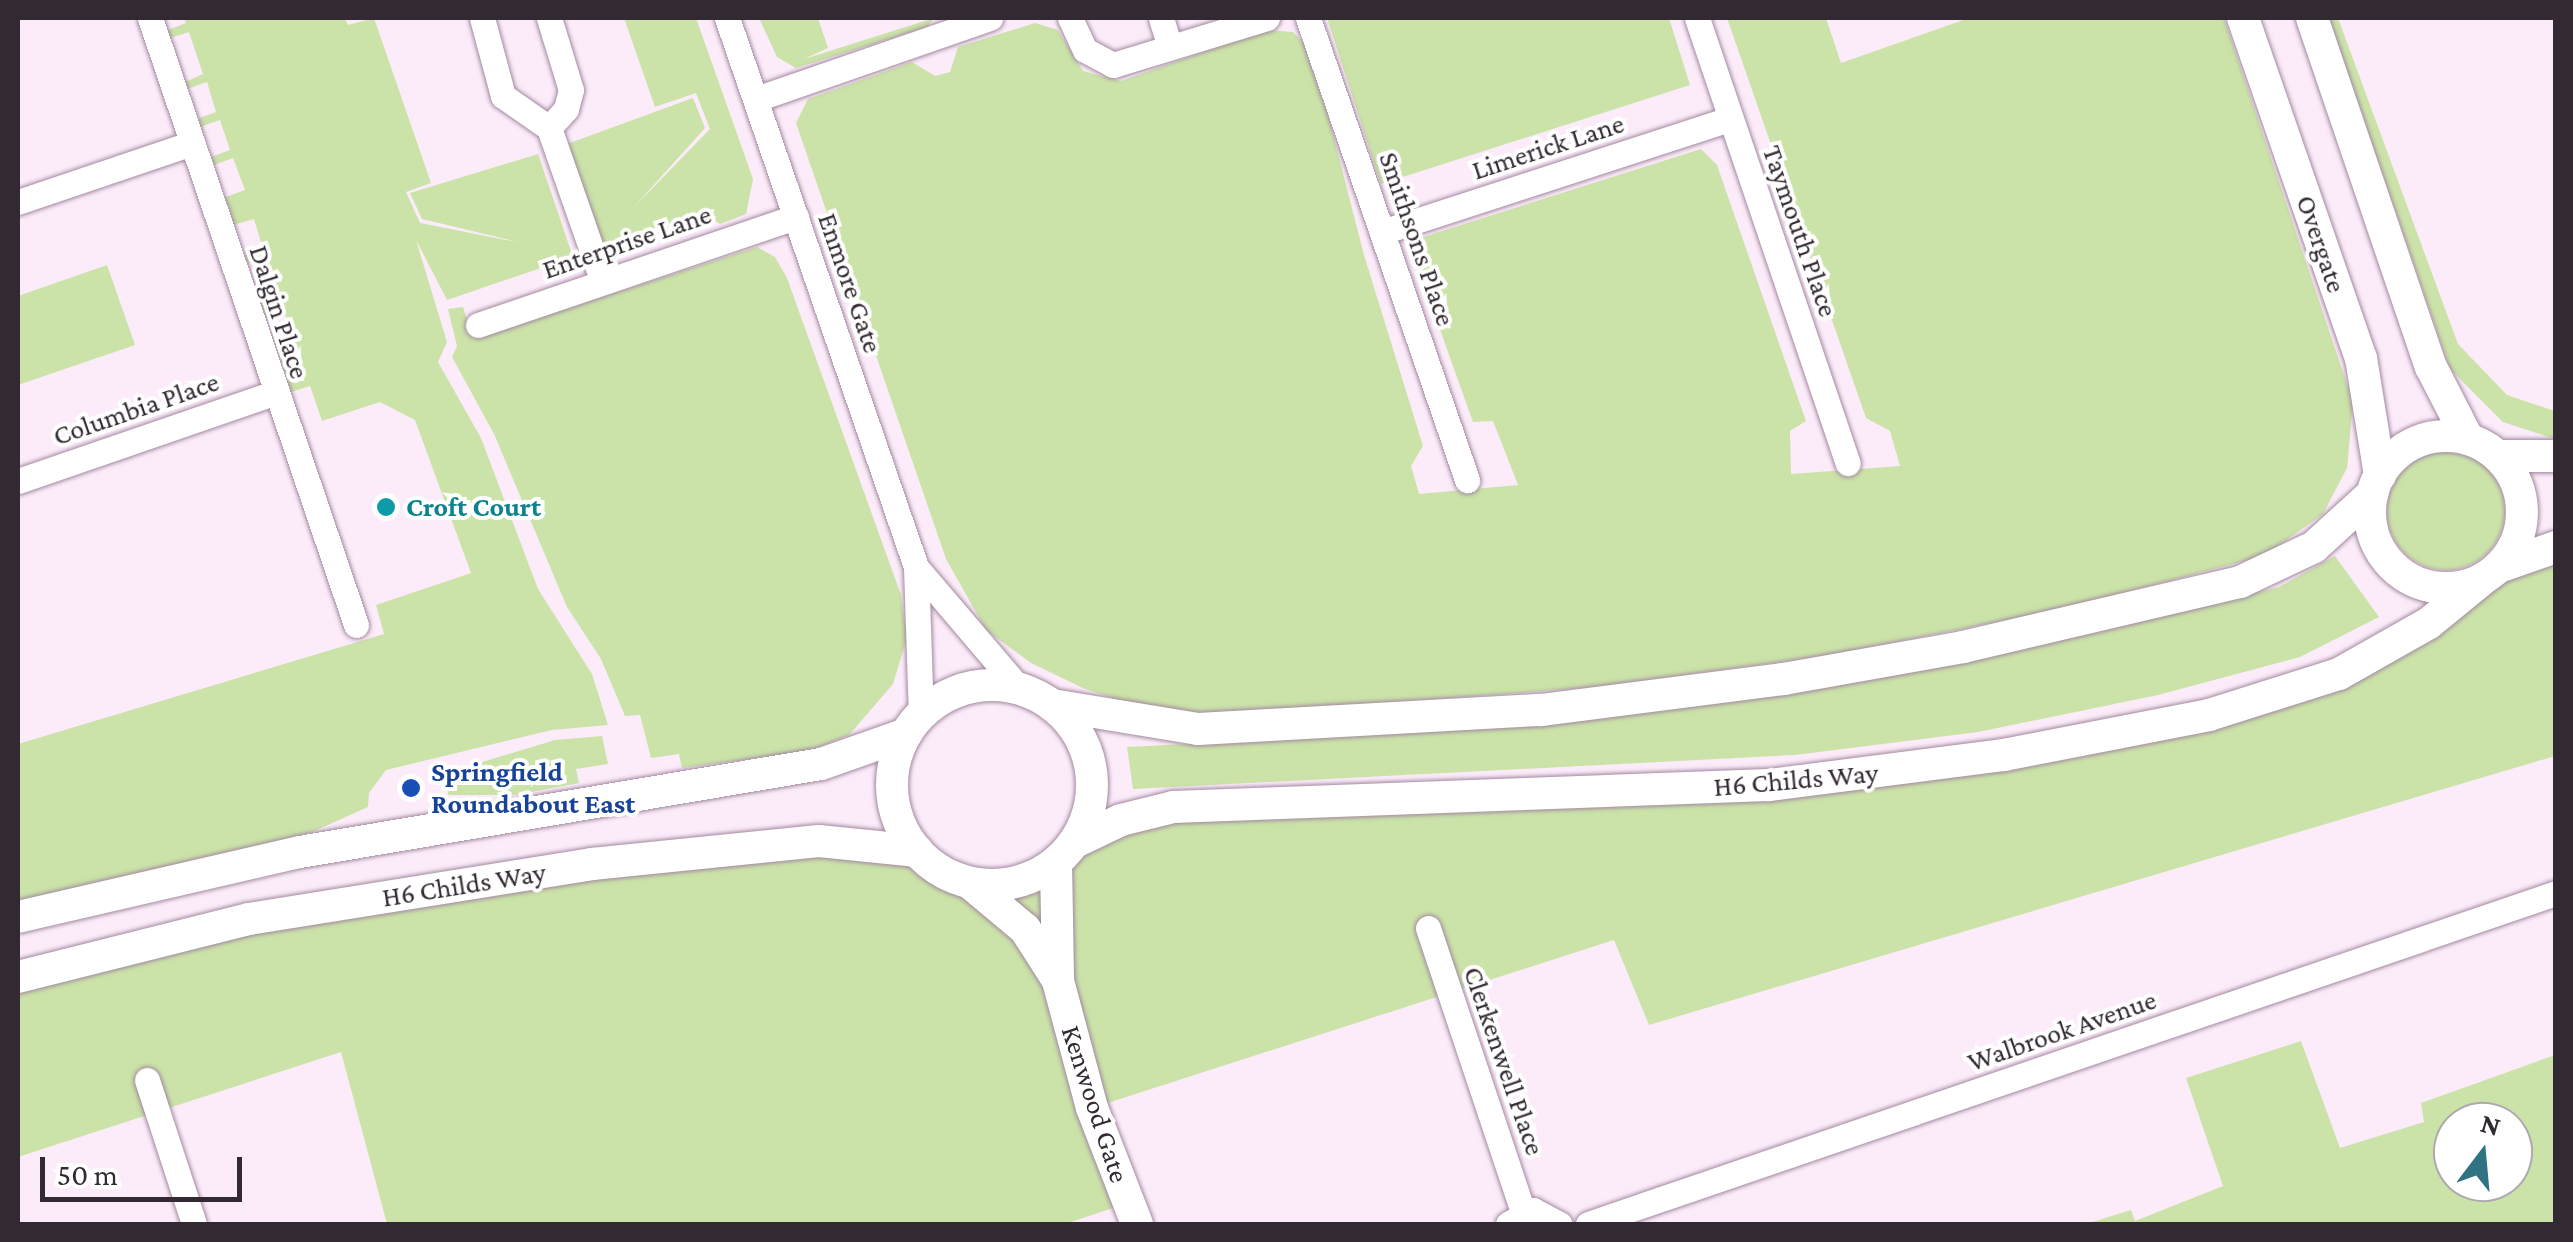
<!DOCTYPE html>
<style>
body{margin:0}
#map{position:relative;width:2573px;height:1242px;overflow:hidden;background:#fcecfa;font-family:"Crimson Pro",serif}
div>[style]{position:absolute}
.green>*{inset:0;background:#cbe3a8}
.round{border-radius:50%}
.roads{filter:drop-shadow(0 0 2px #a389a0) drop-shadow(0 0 2px #a389a0)}
.street>*{height:25px;margin:-12.5px;padding:0 12.5px;transform-origin:12.5px;border-radius:12.5px;background:#fff}
.secondary>*{height:32px;margin:-16px;padding:0 16px;transform-origin:16px;border-radius:16px;background:#fff}
.secondary>.ring{margin:-16px;padding:0;box-sizing:content-box;background:none;border:32px solid #fff;border-radius:50%}
.dots>*{width:28px;height:28px;translate:-50% -50%;box-sizing:border-box;border:5px solid #fff;border-radius:50%}
span{translate:-50% -50%;white-space:nowrap;text-align:center;line-height:1.15;-webkit-text-stroke:8px #fff;paint-order:stroke}
.street-label{font-size:28px;color:#332932}
.culture-label{font-size:28px;color:#0d838f;font-weight:700}
.left{translate:0 -50%;text-align:left}
.transit-label{font-size:28px;color:#164399;font-weight:700}
.frame{position:absolute;inset:0;border:20px solid #332932;pointer-events:none}
.north{position:absolute;left:2433px;top:1102px;width:100px;height:100px;box-sizing:border-box;background:#fff;border:2px solid #ada9ad;border-radius:50%;rotate:16deg;font-size:28px;font-weight:700;line-height:40px;text-align:center;color:#332932}
.north::after{content:'';display:block;margin:auto;width:35px;height:45px;background:#2f7383;clip-path:polygon(50% 0,100% 100%,50% 72%,0 100%)}
.scale{position:absolute;left:40px;top:1157px;width:202px;height:45px;box-sizing:border-box;border:5px solid #332932;border-top:0;padding-left:12px;font-size:30px;line-height:35px;white-space:nowrap;color:#332932;-webkit-text-stroke:8px #fff;paint-order:stroke}
</style>
<div id="map">
<div class="green">
<div style="clip-path:polygon(184px 18px,345px 18px,348px 25px,374px 18px,431px 183px,406px 192px,420px 223px,522px 243px,422px 219px,410px 193px,538px 154px,571px 251px,567px 259px,447px 300px,416px 240px,447px 342px,438px 362px,481px 438px,538px 589px,592px 674px,608px 725px,552px 730px,386px 770px,369px 793px,368px 807px,310px 833px,18px 901px,18px 744px,384px 634px,376px 605px,471px 573px,415px 420px,380px 402px,322px 421px,310px 386px,291px 392px,271px 333px,290px 326px,286px 316px,266px 320px,257px 295px,275px 289px,266px 259px,246px 264px,243px 256px,263px 249px,254px 219px,233px 225px,223px 198px,245px 190px,233px 158px,214px 165px,211px 157px,230px 150px,220px 120px,200px 127px,197px 119px,216px 112px,207px 82px,187px 89px,185px 82px,203px 74px,189px 32px,170px 38px,168px 30px,186px 23px)"></div>
<div style="clip-path:polygon(624px 18px,696px 18px,753px 179px,746px 214px,720px 224px,702px 212px,602px 247px,567px 144px,693px 98px,705px 128px,633px 208px,710px 129px,696px 93px,655px 107px)"></div>
<div style="clip-path:polygon(759px 18px,818px 18px,828px 48px,804px 59px,934px 18px,927px 27px,796px 68px,777px 57px)"></div>
<div style="clip-path:polygon(1327px 18px,1669px 18px,1690px 85px,1381px 184px)"></div>
<div style="clip-path:polygon(1727px 18px,1826px 18px,1841px 63px,1969px 18px,2224px 18px,2353px 402px,2347px 468px,2323px 514px,2264px 556px,2057px 610px,1824px 656px,1587px 688px,1219px 715px,1141px 707px,1085px 689px,1031px 663px,986px 630px,946px 559px,796px 123px,808px 99px,912px 62px,935px 76px,950px 72px,958px 47px,1035px 23px,1058px 30px,1083px 71px,1121px 81px,1266px 30px,1293px 32px,1312px 52px,1364px 255px,1423px 446px,1411px 466px,1419px 494px,1518px 485px,1493px 421px,1473px 422px,1414px 257px,1417px 239px,1701px 149px,1717px 165px,1806px 421px,1790px 431px,1791px 474px,1900px 466px,1890px 431px,1866px 418px)"></div>
<div style="clip-path:polygon(2329px 18px,2338px 18px,2458px 344px,2507px 395px,2555px 411px,2555px 439px,2503px 422px,2450px 369px)"></div>
<div style="clip-path:polygon(757px 247px,775px 257px,787px 278px,901px 595px,907px 638px,893px 684px,849px 735px,810px 751px,682px 768px,679px 754px,651px 758px,640px 715px,625px 716px,601px 659px,567px 607px,494px 434px,452px 357px,457px 346px,448px 309px,463px 307px,473px 339px)"></div>
<div style="clip-path:polygon(107px 265px,135px 345px,18px 385px,18px 296px)"></div>
<div class="round" style="left:2387px;top:452px;width:118px;height:118px"></div>
<div style="clip-path:polygon(2555px 547px,2555px 756px,1649px 1025px,1614px 940px,1092px 1108px,1128px 1203px,1065px 1224px,387px 1224px,341px 1052px,18px 1157px,18px 977px,593px 864px,917px 851px,970px 883px,1001px 885px,1032px 877px,1121px 820px,1769px 785px,2271px 698px)"></div>
<div style="clip-path:polygon(2335px 556px,2379px 617px,2300px 657px,2158px 695px,1978px 732px,1795px 755px,1133px 789px,1127px 747px,1308px 738px,2102px 631px,2279px 587px)"></div>
<div style="clip-path:polygon(602px 736px,608px 764px,576px 769px,579px 783px,515px 795px,448px 795px,446px 773px,555px 740px)"></div>
<div style="clip-path:polygon(evenodd,2301px 1041px,2340px 1148px,2424px 1122px,2421px 1103px,2555px 1055px,2555px 1224px,2086px 1224px,2131px 1210px,2135px 1221px,2223px 1186px,2186px 1078px,2301px 1041px,2453px 1122px,2513px 1122px,2513px 1182px,2453px 1182px,2453px 1122px)"></div>
</div>
<div class="roads">
<div class="street">
<div style="left:150px;top:18px;width:641px;rotate:71.25deg"></div>
<div style="left:482px;top:18px;width:81px;rotate:74.9deg"></div>
<div style="left:503px;top:96px;width:56px;rotate:34.8deg"></div>
<div style="left:549px;top:128px;width:163px;rotate:70.7deg"></div>
<div style="left:549px;top:18px;width:75px;rotate:73deg"></div>
<div style="left:571px;top:90px;width:20px;rotate:105deg"></div>
<div style="left:566px;top:109px;width:25px;rotate:132deg"></div>
<div style="left:727px;top:18px;width:581px;rotate:71deg"></div>
<div style="left:916px;top:567px;width:147px;rotate:88.1deg"></div>
<div style="left:1070px;top:18px;width:35px;rotate:65deg"></div>
<div style="left:1085px;top:50px;width:32px;rotate:28deg"></div>
<div style="left:1113px;top:65px;width:161px;rotate:-17deg"></div>
<div style="left:1161px;top:18px;width:30px;rotate:73deg"></div>
<div style="left:1308px;top:18px;width:489px;rotate:71deg"></div>
<div style="left:1697px;top:18px;width:470px;rotate:71.3deg"></div>
<div style="left:756px;top:99px;width:248px;rotate:-19.1deg"></div>
<div style="left:18px;top:202px;width:184px;rotate:-18.7deg"></div>
<div style="left:1385px;top:231px;width:363px;rotate:-18deg"></div>
<div style="left:478px;top:325px;width:336px;rotate:-18.8deg"></div>
<div style="left:18px;top:481px;width:271px;rotate:-19deg"></div>
<div style="left:916px;top:567px;width:159px;rotate:49.6deg"></div>
<div style="left:1428px;top:928px;width:299px;rotate:71.5deg"></div>
<div style="left:147px;top:1080px;width:151px;rotate:71.9deg"></div>
<div style="left:1508px;top:1224px;width:29px;rotate:-29deg"></div>
<div style="left:1533px;top:1210px;width:30px;rotate:28deg"></div>
<div style="left:1588px;top:1224px;width:1023px;rotate:-18.88deg"></div>
</div>
<div class="secondary">
<div style="left:2243px;top:18px;width:360px;rotate:70.9deg"></div>
<div style="left:2361px;top:358px;width:119px;rotate:80.8deg"></div>
<div style="left:2312px;top:18px;width:369px;rotate:71.2deg"></div>
<div style="left:2431px;top:367px;width:81px;rotate:62.8deg"></div>
<div class="ring" style="left:2370px;top:436px;width:120px;height:120px"></div>
<div style="left:2499px;top:456px;width:57px"></div>
<div style="left:2499px;top:567px;width:60px;rotate:-19.3deg"></div>
<div class="ring" style="left:892px;top:685px;width:168px;height:168px"></div>
<div style="left:1052px;top:705px;width:148px;rotate:9.3deg"></div>
<div style="left:1198px;top:729px;width:344px;rotate:-3.2deg"></div>
<div style="left:1541px;top:710px;width:245px;rotate:-7.3deg"></div>
<div style="left:1784px;top:679px;width:182px;rotate:-10.1deg"></div>
<div style="left:1963px;top:647px;width:285px;rotate:-13.2deg"></div>
<div style="left:2240px;top:582px;width:82px;rotate:-25.3deg"></div>
<div style="left:2314px;top:547px;width:79px;rotate:-42.4deg"></div>
<div style="left:1075px;top:842px;width:51px;rotate:-25.6deg"></div>
<div style="left:1121px;top:820px;width:54px;rotate:-14deg"></div>
<div style="left:1173px;top:807px;width:596px;rotate:-2.11deg"></div>
<div style="left:1769px;top:785px;width:237px;rotate:-7.3deg"></div>
<div style="left:2004px;top:755px;width:209px;rotate:-11deg"></div>
<div style="left:2209px;top:715px;width:136px;rotate:-17.5deg"></div>
<div style="left:2339px;top:674px;width:103px;rotate:-29.5deg"></div>
<div style="left:2429px;top:623px;width:70px;rotate:-39.2deg"></div>
<div style="left:1056px;top:862px;width:119px;rotate:89deg"></div>
<div style="left:1058px;top:981px;width:131px;rotate:75deg"></div>
<div style="left:1092px;top:1108px;width:124px;rotate:68.8deg"></div>
<div style="left:970px;top:883px;width:72px;rotate:39.9deg"></div>
<div style="left:1025px;top:929px;width:59px;rotate:57.4deg"></div>
<div style="left:18px;top:917px;width:289px;rotate:-13deg"></div>
<div style="left:300px;top:852px;width:528px;rotate:-9.59deg"></div>
<div style="left:821px;top:764px;width:90px;rotate:-19.4deg"></div>
<div style="left:18px;top:977px;width:238px;rotate:-14.1deg"></div>
<div style="left:249px;top:919px;width:347px;rotate:-9.1deg"></div>
<div style="left:592px;top:864px;width:228px;rotate:-5.8deg"></div>
<div style="left:819px;top:841px;width:99px;rotate:5.8deg"></div>
</div>
</div>
<div class="dots">
<div style="left:386px;top:507px;background:#0f9aa8"></div>
<div style="left:411px;top:788px;background:#1a4fb4"></div>
</div>
<div class="street-label">
<span style="left:1548px;top:147px;rotate:-18deg">Limerick Lane</span>
<span style="left:1800px;top:231px;rotate:71deg">Taymouth Place</span>
<span style="left:1417px;top:239px;rotate:71deg">Smithsons Place</span>
<span style="left:627px;top:242px;rotate:-19deg">Enterprise Lane</span>
<span style="left:2321px;top:244px;rotate:71deg">Overgate</span>
<span style="left:850px;top:283px;rotate:71deg">Enmore Gate</span>
<span style="left:279px;top:312px;rotate:72deg">Dalgin Place</span>
<span style="left:136px;top:409px;rotate:-19deg">Columbia Place</span>
<span style="left:1796px;top:780px;rotate:-5deg">H6 Childs Way</span>
<span style="left:464px;top:885px;rotate:-9deg">H6 Childs Way</span>
<span style="left:2062px;top:1031px;rotate:-19deg">Walbrook Avenue</span>
<span style="left:1504px;top:1061px;rotate:71deg">Clerkenwell Place</span>
<span style="left:1095px;top:1104px;rotate:72deg">Kenwood Gate</span>
</div>
<div class="culture-label">
<span class="left" style="left:406px;top:507px">Croft Court</span>
</div>
<div class="transit-label">
<span class="left" style="left:431px;top:788px">Springfield<br>Roundabout East</span>
</div>
<div class="frame"></div>
<div class="north">N</div>
<div class="scale">50 m</div>
</div>
